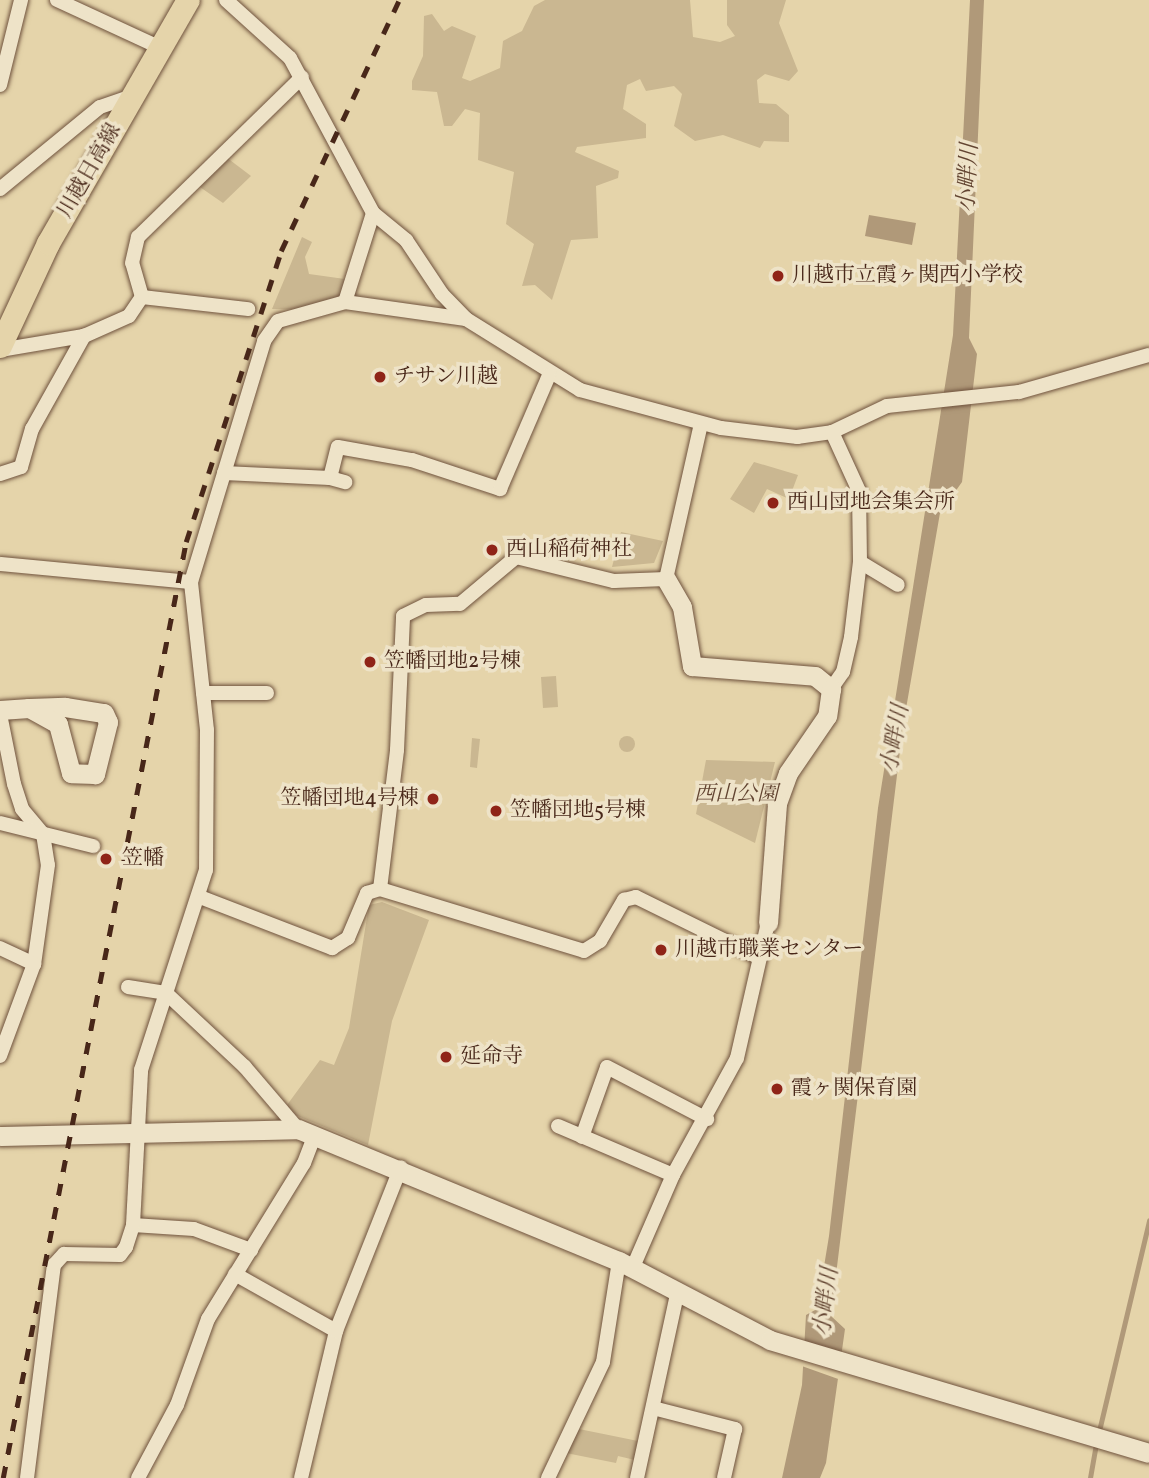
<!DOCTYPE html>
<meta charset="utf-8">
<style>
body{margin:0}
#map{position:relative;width:1149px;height:1478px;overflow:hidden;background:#e5d4aa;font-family:Vollkorn,"Noto Serif JP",serif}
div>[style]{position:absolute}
.green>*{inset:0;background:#cab791}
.round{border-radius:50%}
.water>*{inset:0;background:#b09979}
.pier>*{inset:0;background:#e5d4aa}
.stream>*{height:4.5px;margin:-2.25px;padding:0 2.25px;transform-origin:2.25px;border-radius:2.25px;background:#b09979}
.roads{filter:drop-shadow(0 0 2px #6f523d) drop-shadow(0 0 2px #6f523d)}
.street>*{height:14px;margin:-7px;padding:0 7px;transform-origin:7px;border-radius:7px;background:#eee3c8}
.secondary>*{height:19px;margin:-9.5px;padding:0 9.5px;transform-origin:9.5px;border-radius:9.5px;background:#eee3c8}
.primary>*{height:23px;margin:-11.5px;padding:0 11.5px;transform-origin:11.5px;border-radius:11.5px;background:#e5d4aa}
.rail>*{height:4.5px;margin-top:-2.25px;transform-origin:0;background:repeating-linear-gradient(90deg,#482719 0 12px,transparent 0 24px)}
.dots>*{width:19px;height:19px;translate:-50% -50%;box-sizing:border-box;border:4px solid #eee3c8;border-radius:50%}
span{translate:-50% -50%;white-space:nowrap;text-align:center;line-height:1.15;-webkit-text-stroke:7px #eee3c8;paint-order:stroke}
.street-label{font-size:21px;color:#482719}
.poi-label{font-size:21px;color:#482719}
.left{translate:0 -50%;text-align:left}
.right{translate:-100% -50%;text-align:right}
.park-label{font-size:21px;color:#624431;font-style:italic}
.water-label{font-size:23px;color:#624431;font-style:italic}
</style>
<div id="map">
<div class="green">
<div style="clip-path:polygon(545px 0,690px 0,693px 37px,720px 42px,735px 36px,727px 25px,727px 0,786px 0,779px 23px,798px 71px,789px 81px,765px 74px,757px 80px,759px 103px,776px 104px,789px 115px,789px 142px,764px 141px,760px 148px,723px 135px,695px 141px,674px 126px,682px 94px,674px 86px,646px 91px,640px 79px,627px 85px,623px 109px,646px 124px,646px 138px,577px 147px,575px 152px,619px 171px,618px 178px,596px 186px,598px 238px,571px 240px,552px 300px,535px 285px,522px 286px,534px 244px,506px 224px,514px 172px,478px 160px,480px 113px,465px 109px,452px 126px,444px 126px,437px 92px,412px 90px,412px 81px,423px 56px,424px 16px,432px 14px,444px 31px,452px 26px,476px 36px,462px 78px,470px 81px,500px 68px,503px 41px,522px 31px,534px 6px)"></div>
<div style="clip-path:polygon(226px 157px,251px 176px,223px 203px,197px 185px)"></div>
<div style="clip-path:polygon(302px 237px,312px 242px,305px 257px,309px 274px,352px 280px,342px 298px,312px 310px,272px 309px)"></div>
<div style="clip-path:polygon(754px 462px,798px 475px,789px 499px,767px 489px,754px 513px,730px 499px)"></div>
<div style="clip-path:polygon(621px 532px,663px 541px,654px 563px,612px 567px)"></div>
<div style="clip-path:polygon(556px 676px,558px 707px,543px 708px,541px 677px)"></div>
<div class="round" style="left:619px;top:736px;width:16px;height:16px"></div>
<div style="clip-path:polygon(472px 738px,480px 739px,477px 768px,470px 767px)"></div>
<div style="clip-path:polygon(706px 760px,775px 762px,755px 843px,696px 814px)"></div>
<div style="clip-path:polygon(382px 902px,429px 920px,392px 1021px,368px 1145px,293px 1114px,287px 1105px,320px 1060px,334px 1065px,349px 1028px,369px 905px)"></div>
<div style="clip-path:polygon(579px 1429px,638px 1441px,635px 1460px,618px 1456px,616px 1463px,566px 1453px)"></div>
</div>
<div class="water">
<div style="clip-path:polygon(970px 0,984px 0,969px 338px,977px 354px,962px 482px,940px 513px,903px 726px,831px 1316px,845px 1329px,826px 1463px,820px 1478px,782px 1478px,802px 1385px,806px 1315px,817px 1309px,829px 1236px,878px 808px,953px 335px)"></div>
<div style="clip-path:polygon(869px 215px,916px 223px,912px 245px,865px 236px)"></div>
</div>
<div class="pier">
<div style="clip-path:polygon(800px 1340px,845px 1355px,841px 1380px,799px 1365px)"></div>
</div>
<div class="stream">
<div style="left:1099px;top:1431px;width:216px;rotate:-76.6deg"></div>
<div style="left:1090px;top:1478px;width:36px;rotate:-80deg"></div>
</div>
<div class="roads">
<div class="street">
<div style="left:57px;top:0;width:115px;rotate:24.8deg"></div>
<div style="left:226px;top:0;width:86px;rotate:42.2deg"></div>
<div style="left:290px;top:58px;width:176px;rotate:61.8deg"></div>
<div style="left:373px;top:213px;width:43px;rotate:39.3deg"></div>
<div style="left:406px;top:240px;width:65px;rotate:56.3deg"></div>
<div style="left:442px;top:294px;width:35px;rotate:46deg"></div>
<div style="left:466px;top:319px;width:134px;rotate:31.9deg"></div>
<div style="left:580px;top:390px;width:146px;rotate:15.1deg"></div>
<div style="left:721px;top:428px;width:77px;rotate:6.8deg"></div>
<div style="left:797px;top:437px;width:35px;rotate:-8deg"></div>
<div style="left:832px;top:432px;width:61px;rotate:-25.3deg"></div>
<div style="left:887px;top:406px;width:133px;rotate:-6.1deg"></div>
<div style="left:1019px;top:392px;width:135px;rotate:-15.9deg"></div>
<div style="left:0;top:85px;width:88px;rotate:-76.1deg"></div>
<div style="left:0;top:189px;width:129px;rotate:-39.4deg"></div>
<div style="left:100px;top:107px;width:36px;rotate:-19deg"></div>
<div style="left:142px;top:297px;width:107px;rotate:6.5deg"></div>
<div style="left:345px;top:302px;width:122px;rotate:8deg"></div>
<div style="left:0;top:350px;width:85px;rotate:-9.5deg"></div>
<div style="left:84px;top:336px;width:49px;rotate:-24deg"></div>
<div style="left:129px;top:316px;width:23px;rotate:-56deg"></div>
<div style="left:142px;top:297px;width:35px;rotate:-106deg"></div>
<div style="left:132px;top:263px;width:27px;rotate:-77deg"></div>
<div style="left:138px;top:237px;width:229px;rotate:-44.3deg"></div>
<div style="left:224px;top:473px;width:106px;rotate:2.7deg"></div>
<div style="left:330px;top:478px;width:32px;rotate:-76deg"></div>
<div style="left:338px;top:447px;width:75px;rotate:10deg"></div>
<div style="left:412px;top:460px;width:93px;rotate:18.2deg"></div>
<div style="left:500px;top:489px;width:124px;rotate:-66.7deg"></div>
<div style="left:0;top:474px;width:22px;rotate:-18deg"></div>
<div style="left:21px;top:467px;width:40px;rotate:-74deg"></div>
<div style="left:32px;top:429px;width:107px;rotate:-60.8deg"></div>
<div style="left:330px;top:478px;width:16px;rotate:15deg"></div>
<div style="left:860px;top:562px;width:44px;rotate:31.2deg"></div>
<div style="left:0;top:564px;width:192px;rotate:5.4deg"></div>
<div style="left:831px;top:689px;width:21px;rotate:-55deg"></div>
<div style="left:843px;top:672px;width:36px;rotate:-77deg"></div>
<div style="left:851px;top:637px;width:76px;rotate:-83.2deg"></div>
<div style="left:860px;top:562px;width:71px;rotate:-90.8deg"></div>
<div style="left:859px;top:491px;width:65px;rotate:-114.6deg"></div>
<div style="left:203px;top:693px;width:64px"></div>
<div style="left:0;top:714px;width:71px;rotate:78.7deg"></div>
<div style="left:14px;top:784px;width:26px;rotate:72deg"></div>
<div style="left:22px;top:809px;width:33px;rotate:50deg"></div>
<div style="left:43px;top:834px;width:31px;rotate:81deg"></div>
<div style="left:48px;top:865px;width:100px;rotate:98deg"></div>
<div style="left:34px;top:964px;width:98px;rotate:110.3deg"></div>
<div style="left:0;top:823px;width:96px;rotate:13.9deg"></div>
<div style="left:380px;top:889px;width:140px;rotate:-83deg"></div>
<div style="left:397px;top:750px;width:134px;rotate:-87.4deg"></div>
<div style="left:403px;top:616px;width:25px;rotate:-26deg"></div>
<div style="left:426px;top:605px;width:34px;rotate:-2deg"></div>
<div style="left:460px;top:604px;width:73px;rotate:-40deg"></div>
<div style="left:516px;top:557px;width:101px;rotate:13.8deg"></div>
<div style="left:614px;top:581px;width:52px;rotate:-2.2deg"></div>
<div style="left:666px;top:579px;width:159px;rotate:-77.3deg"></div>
<div style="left:200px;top:897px;width:142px;rotate:21.1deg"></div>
<div style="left:332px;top:948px;width:19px;rotate:-32deg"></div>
<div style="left:348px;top:938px;width:49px;rotate:-67.1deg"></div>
<div style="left:367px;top:893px;width:14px;rotate:-17deg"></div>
<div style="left:380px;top:889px;width:213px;rotate:16.9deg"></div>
<div style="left:584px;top:951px;width:19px;rotate:-32deg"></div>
<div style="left:600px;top:941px;width:48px;rotate:-59.7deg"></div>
<div style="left:624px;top:900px;width:12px;rotate:-14deg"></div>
<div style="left:636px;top:897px;width:138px;rotate:26.2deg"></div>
<div style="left:0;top:948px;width:38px;rotate:25deg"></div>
<div style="left:128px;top:987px;width:38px;rotate:9deg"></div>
<div style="left:166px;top:993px;width:108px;rotate:43.1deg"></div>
<div style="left:245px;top:1067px;width:82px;rotate:49.5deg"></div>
<div style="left:558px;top:1126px;width:125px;rotate:23.1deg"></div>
<div style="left:582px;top:1137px;width:74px;rotate:-70.3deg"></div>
<div style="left:607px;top:1067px;width:113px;rotate:27.5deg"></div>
<div style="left:133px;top:1225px;width:61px;rotate:3.8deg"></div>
<div style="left:194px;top:1229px;width:61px;rotate:20.2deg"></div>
<div style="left:633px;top:1267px;width:100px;rotate:-66.5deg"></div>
<div style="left:673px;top:1175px;width:133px;rotate:-61.3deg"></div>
<div style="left:737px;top:1058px;width:139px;rotate:-77.1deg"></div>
<div style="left:235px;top:1274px;width:116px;rotate:29.4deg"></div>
<div style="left:653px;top:1408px;width:85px;rotate:14.4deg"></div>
<div style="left:735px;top:1429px;width:50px;rotate:102.7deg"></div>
<div style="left:27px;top:1478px;width:215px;rotate:-82.8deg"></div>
<div style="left:54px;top:1265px;width:15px;rotate:-48deg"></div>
<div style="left:64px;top:1254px;width:56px;rotate:1deg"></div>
<div style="left:120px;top:1255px;width:10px;rotate:-53deg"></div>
<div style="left:126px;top:1247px;width:23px;rotate:-72deg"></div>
<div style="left:133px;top:1225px;width:155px;rotate:-87deg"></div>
<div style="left:141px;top:1070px;width:210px;rotate:-72deg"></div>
<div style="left:206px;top:870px;width:140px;rotate:-89.6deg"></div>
<div style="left:207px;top:730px;width:149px;rotate:-96.2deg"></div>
<div style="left:191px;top:582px;width:252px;rotate:-73.1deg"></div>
<div style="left:264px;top:341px;width:24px;rotate:-55deg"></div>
<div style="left:278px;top:321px;width:70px;rotate:-15.8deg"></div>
<div style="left:345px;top:302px;width:93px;rotate:-72.5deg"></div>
<div style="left:138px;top:1478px;width:83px;rotate:-61.9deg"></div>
<div style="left:177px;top:1405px;width:91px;rotate:-70.2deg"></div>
<div style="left:208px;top:1319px;width:183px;rotate:-58.4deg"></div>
<div style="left:304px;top:1163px;width:31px;rotate:-69deg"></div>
<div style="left:301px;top:1478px;width:151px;rotate:-76.6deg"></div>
<div style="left:336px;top:1331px;width:176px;rotate:-68.4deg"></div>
<div style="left:548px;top:1478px;width:128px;rotate:-64.6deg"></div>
<div style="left:603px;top:1362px;width:102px;rotate:-81deg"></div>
<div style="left:637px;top:1478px;width:188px;rotate:-77.7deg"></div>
</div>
<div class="secondary">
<div style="left:666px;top:579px;width:32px;rotate:60deg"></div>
<div style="left:682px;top:607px;width:60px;rotate:80.4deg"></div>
<div style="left:692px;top:666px;width:123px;rotate:4.6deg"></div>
<div style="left:815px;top:676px;width:21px;rotate:39deg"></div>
<div style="left:831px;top:689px;width:27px;rotate:98deg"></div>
<div style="left:827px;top:716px;width:69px;rotate:124.4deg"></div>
<div style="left:788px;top:773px;width:33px;rotate:110deg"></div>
<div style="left:777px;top:804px;width:119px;rotate:94.3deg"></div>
<div style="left:0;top:710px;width:29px;rotate:-4deg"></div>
<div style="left:29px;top:708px;width:36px;rotate:-2deg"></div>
<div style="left:65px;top:707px;width:39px;rotate:9deg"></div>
<div style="left:104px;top:713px;width:10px;rotate:66deg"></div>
<div style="left:108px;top:722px;width:54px;rotate:104deg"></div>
<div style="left:95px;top:774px;width:24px;rotate:-178deg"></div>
<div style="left:71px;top:773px;width:51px;rotate:-104.9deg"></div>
<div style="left:58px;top:724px;width:33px;rotate:-151deg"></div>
<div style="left:0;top:1136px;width:298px;rotate:-1.3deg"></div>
<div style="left:298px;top:1129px;width:347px;rotate:22.4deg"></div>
<div style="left:619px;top:1261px;width:170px;rotate:27.6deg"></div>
<div style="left:770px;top:1340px;width:395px;rotate:16.6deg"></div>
</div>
<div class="primary">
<div style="left:0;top:346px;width:114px;rotate:-65deg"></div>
<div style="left:48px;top:243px;width:280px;rotate:-60.1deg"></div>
</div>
</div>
<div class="rail">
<div style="left:3px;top:1478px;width:954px;rotate:-78.94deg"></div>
<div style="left:186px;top:542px;width:306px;rotate:-71.9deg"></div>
<div style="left:281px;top:251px;width:277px;rotate:-64.8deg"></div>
</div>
<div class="dots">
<div style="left:778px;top:276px;background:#8f2418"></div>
<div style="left:380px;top:377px;background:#8f2418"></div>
<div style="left:773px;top:503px;background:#8f2418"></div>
<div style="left:492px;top:550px;background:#8f2418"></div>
<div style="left:370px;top:662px;background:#8f2418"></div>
<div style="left:433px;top:799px;background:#8f2418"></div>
<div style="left:496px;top:811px;background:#8f2418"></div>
<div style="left:106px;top:859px;background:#8f2418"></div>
<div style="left:661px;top:950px;background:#8f2418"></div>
<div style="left:446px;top:1057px;background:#8f2418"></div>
<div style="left:777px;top:1089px;background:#8f2418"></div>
</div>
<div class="street-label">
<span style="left:90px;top:171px;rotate:-60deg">川越日高線</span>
</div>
<div class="poi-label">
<span class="left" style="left:792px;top:276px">川越市立霞ヶ関西小学校</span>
<span class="left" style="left:394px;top:377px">チサン川越</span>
<span class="left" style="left:787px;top:503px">西山団地会集会所</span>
<span class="left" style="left:506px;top:550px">西山稲荷神社</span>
<span class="left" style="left:384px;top:662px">笠幡団地2号棟</span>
<span class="right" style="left:419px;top:799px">笠幡団地4号棟</span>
<span class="left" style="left:510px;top:811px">笠幡団地5号棟</span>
<span class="left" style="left:122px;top:859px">笠幡</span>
<span class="left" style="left:675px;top:950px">川越市職業センター</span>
<span class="left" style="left:460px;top:1057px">延命寺</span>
<span class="left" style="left:791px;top:1089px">霞ヶ関保育園</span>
</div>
<div class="park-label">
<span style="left:736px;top:795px">西山公園</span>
</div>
<div class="water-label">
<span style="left:969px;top:178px;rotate:-87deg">小畔川</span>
<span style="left:896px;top:739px;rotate:-80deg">小畔川</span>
<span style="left:827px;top:1302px;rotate:-83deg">小畔川</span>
</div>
</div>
